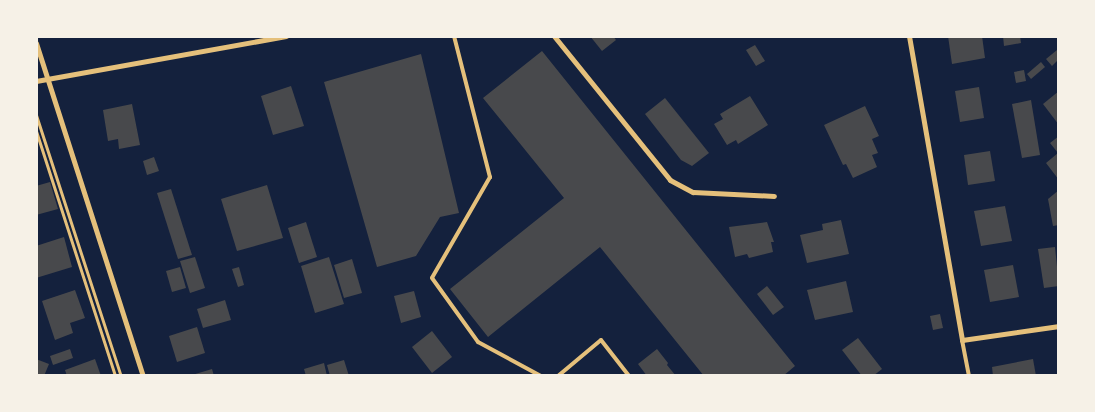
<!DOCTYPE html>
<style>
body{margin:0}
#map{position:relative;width:1095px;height:412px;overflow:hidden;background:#14213d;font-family:Arial,sans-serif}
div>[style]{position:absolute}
.building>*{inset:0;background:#48494c}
.path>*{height:3px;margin:-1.5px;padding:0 1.5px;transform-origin:1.5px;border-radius:1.5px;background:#e5c07b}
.service>*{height:4px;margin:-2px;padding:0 2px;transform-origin:2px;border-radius:2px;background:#e5c07b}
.minor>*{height:5px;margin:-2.5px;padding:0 2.5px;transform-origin:2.5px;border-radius:2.5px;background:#e5c07b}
span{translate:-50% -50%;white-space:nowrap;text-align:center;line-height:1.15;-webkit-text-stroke:5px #f6f1e7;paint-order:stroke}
.frame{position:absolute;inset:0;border:38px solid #f6f1e7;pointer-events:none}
</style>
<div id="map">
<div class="building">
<div style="clip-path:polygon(590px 36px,613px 36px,616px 40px,602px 51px)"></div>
<div style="clip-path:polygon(948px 36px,982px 36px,985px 58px,952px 64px)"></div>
<div style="clip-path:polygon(1003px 36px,1020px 36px,1021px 43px,1004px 46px)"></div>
<div style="clip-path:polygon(755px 45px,765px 61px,756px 66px,746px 50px)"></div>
<div style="clip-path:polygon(1057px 50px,1059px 59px,1052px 66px,1046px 59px)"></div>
<div style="clip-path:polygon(542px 51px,795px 366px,783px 376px,704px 376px,600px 247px,488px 337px,450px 289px,564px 198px,483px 98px)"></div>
<div style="clip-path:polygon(421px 54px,459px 213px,440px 217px,416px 256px,377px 267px,324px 82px)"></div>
<div style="clip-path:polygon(1041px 62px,1045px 67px,1031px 79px,1027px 74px)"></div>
<div style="clip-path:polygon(1024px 70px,1026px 81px,1016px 83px,1014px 72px)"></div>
<div style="clip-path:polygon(291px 86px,304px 126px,273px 135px,261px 96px)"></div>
<div style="clip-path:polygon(979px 87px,984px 118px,960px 122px,955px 91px)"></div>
<div style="clip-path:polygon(1059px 91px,1059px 125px,1043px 104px)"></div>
<div style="clip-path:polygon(750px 96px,768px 125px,738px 144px,736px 140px,727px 145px,714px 124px,723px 119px,720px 114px)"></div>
<div style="clip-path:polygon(665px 98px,709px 153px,692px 166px,681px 160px,645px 114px)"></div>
<div style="clip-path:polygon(1031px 100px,1040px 155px,1022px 158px,1012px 104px)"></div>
<div style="clip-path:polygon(132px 104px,140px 145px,119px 149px,118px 139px,108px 141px,103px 110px)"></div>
<div style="clip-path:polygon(865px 106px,879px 136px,872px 139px,878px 153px,872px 155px,877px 167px,853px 178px,846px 164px,843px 165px,824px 125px)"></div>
<div style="clip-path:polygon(1059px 136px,1059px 180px,1046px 163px,1058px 153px,1050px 143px)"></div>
<div style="clip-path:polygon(990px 151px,995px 181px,968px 185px,964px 155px)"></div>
<div style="clip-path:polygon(154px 157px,159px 171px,147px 175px,143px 161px)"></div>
<div style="clip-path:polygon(50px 182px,58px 209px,36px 215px,36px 186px)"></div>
<div style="clip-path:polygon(267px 185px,283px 238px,237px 251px,221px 199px)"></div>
<div style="clip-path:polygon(171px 189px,192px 255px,178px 259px,157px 193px)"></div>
<div style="clip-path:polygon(1059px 190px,1059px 225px,1053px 226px,1048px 199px)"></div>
<div style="clip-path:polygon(1005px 206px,1012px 241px,981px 246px,974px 211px)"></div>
<div style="clip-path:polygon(841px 220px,849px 254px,807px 263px,800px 235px,823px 230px,822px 224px)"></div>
<div style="clip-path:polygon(306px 222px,317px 257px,299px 263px,288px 228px)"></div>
<div style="clip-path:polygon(767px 222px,774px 242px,771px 242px,773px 252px,749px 258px,747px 254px,735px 257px,729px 227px)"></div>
<div style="clip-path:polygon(64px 237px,72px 267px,36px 278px,36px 246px)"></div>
<div style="clip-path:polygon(1055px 247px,1059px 286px,1044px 288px,1038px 249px)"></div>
<div style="clip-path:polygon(195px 257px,205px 288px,190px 293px,180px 261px)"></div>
<div style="clip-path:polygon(329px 257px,344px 304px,315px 313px,301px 266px)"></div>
<div style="clip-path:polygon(352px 259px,362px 293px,344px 298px,334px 265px)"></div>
<div style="clip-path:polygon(1013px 265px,1019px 297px,990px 302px,984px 270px)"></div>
<div style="clip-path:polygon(180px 267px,186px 288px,172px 292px,166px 271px)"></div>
<div style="clip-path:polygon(239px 267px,244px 285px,238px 287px,232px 269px)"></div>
<div style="clip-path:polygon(846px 281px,853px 312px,815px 320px,807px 290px)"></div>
<div style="clip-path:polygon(767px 286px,784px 307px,773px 315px,757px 294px)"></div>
<div style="clip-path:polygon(75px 290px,85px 318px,70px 323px,73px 333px,55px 340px,42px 301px)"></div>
<div style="clip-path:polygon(414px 291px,421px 317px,401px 323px,394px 296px)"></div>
<div style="clip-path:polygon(225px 300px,231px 320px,203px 328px,197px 309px)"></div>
<div style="clip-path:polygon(940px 314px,943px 328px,933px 330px,930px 316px)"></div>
<div style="clip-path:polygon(197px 327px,205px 353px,177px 362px,169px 336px)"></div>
<div style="clip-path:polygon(432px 331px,452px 357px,432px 373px,412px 347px)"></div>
<div style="clip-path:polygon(858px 338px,882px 369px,873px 376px,862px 376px,842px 350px)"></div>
<div style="clip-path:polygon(70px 349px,73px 358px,53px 365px,50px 356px)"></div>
<div style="clip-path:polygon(657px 349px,668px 363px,667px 365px,676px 376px,647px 376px,638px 364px)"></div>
<div style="clip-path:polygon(36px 359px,49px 364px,44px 376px,36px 376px)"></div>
<div style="clip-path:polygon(95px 359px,101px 376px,67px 376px,65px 370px)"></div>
<div style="clip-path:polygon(1033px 359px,1036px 376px,993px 376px,992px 367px)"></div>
<div style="clip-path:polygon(344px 360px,349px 376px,330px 376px,327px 365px)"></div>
<div style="clip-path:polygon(324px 363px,327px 376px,306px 376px,304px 369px)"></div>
<div style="clip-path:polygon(212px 369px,214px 376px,193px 376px,192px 375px)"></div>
</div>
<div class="path">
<div style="left:36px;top:115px;width:274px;rotate:72deg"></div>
<div style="left:36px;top:131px;width:257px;rotate:72.1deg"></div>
</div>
<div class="service">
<div style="left:454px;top:36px;width:146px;rotate:75.7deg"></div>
<div style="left:490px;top:177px;width:116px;rotate:119.9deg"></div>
<div style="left:432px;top:278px;width:79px;rotate:54.3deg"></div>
<div style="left:478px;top:342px;width:72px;rotate:28.4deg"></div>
<div style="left:962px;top:340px;width:37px;rotate:79deg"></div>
<div style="left:558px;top:376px;width:56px;rotate:-39.9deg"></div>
<div style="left:601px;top:340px;width:46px;rotate:52.1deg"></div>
</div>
<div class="minor">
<div style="left:554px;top:36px;width:185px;rotate:51.1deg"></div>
<div style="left:670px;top:180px;width:26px;rotate:28deg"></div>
<div style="left:693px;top:192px;width:81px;rotate:2.8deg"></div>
<div style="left:909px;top:36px;width:309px;rotate:80.1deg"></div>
<div style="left:962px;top:340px;width:98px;rotate:-8.2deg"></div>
<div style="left:36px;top:43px;width:350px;rotate:72.2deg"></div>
<div style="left:36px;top:81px;width:254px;rotate:-10.2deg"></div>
</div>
<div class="frame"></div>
</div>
